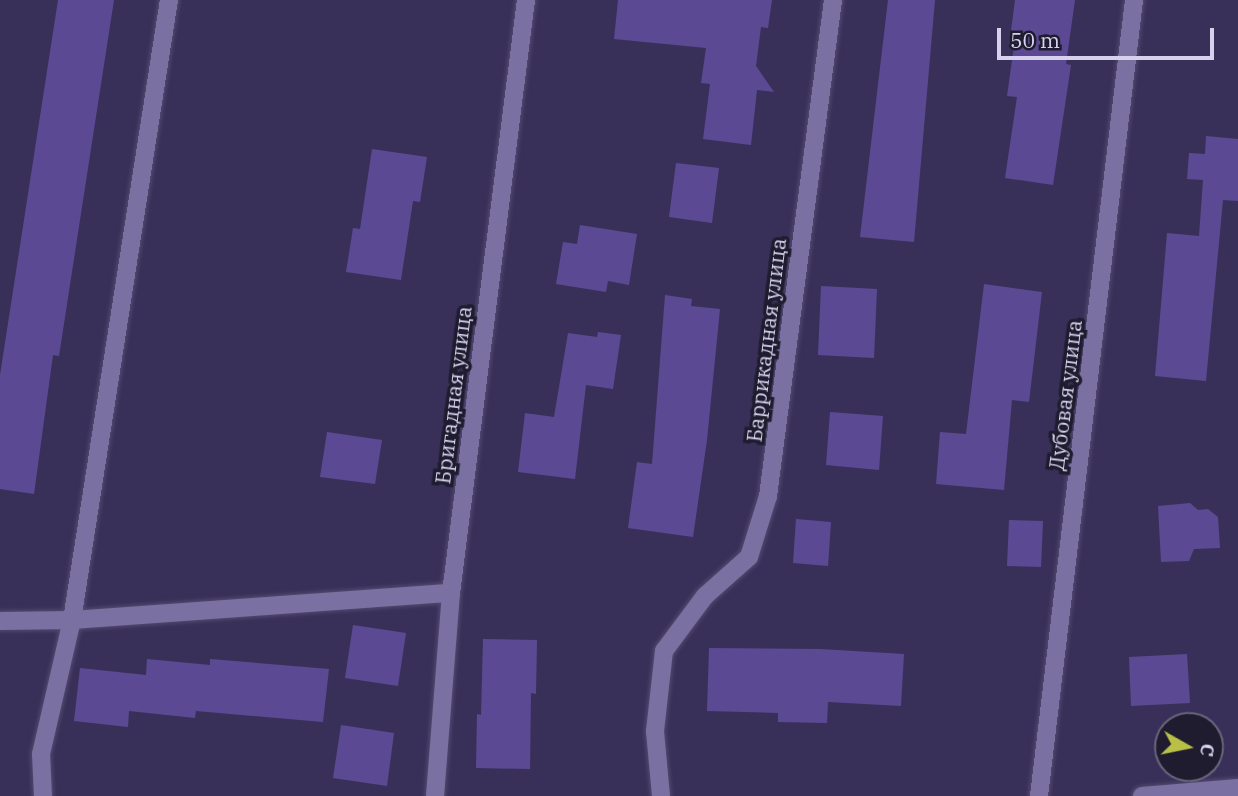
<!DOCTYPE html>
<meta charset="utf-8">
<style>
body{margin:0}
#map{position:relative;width:1238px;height:796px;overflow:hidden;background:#39305a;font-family:"IBM Plex Serif",serif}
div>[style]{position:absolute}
.building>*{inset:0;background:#5b4a93}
.roads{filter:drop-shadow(0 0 2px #544b6f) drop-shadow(0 0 2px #544b6f)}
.minor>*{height:18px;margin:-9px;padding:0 9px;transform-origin:9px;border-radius:9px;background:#7a71a2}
span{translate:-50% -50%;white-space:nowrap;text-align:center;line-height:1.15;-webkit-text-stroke:7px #1f1c2f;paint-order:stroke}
.street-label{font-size:21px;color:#d6d2ed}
.north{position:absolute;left:1154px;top:712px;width:70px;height:70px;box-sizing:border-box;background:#1f1c2f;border:2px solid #68657b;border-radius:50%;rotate:99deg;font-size:19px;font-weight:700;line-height:28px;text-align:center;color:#d6d2ed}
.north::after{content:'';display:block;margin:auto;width:24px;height:32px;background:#bac045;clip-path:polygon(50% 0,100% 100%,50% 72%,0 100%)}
.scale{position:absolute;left:997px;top:28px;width:217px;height:32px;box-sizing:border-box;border:4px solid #d6d2ed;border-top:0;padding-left:9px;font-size:21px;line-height:24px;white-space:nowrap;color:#d6d2ed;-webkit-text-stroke:5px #1f1c2f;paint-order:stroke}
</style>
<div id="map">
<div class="building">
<div style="clip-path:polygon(58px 0,114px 0,59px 356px,53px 355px,34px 494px,0 489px,0 375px)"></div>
<div style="clip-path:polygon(618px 0,772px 0,768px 28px,761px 27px,756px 66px,774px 92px,757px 90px,751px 145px,703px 139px,710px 84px,701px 83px,706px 48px,614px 39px)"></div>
<div style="clip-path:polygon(888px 0,935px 0,914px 242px,860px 237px)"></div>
<div style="clip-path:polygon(1015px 0,1075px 0,1066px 64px,1071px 65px,1053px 185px,1005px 178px,1017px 97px,1007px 96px,1014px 46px,1009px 46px)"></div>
<div style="clip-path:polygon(1206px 136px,1238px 139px,1238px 201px,1223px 200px,1206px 381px,1155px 376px,1167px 233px,1199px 236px,1203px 180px,1187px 179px,1189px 153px,1205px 154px)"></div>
<div style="clip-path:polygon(372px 149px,427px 157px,420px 202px,413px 201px,401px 280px,346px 272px,353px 228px,360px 229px)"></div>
<div style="clip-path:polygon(676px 163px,719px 168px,712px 223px,669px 217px)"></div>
<div style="clip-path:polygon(580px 225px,637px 234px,629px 285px,608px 281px,606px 292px,556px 284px,563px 242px,577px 244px)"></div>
<div style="clip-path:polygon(984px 284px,1042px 292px,1029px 402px,1012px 400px,1004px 490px,936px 484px,940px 432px,966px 434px)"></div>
<div style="clip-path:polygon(821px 286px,877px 289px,874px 358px,818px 355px)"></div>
<div style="clip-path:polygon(665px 295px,692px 299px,691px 306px,720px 309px,707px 440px,693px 537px,628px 528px,637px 462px,652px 464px)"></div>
<div style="clip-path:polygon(598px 332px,621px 335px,613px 389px,586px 385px,575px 479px,518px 472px,525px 413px,554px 417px,568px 333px,597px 337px)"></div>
<div style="clip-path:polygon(830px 412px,883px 416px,879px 470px,826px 465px)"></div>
<div style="clip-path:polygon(327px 432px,382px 440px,375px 484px,320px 477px)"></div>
<div style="clip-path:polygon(1190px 503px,1198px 510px,1208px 509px,1218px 517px,1220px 548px,1194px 549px,1189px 561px,1161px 562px,1158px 506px)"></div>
<div style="clip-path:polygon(796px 519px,831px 522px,828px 566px,793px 563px)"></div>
<div style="clip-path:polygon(1009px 520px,1043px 521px,1041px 567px,1007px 566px)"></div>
<div style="clip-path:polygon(353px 625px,406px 633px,398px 686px,345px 678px)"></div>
<div style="clip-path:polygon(483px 639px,537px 640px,536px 694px,531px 693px,530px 769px,476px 768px,477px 714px,481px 715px)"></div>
<div style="clip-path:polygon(709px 648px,820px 649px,904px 654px,901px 706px,828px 702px,827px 723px,778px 722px,778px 713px,707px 711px)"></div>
<div style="clip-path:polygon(1187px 654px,1190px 703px,1131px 706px,1129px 657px)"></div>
<div style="clip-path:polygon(147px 659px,210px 665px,210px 659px,329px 669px,323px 722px,196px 711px,195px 718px,129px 711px,128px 727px,74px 721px,80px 668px,146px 675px)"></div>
<div style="clip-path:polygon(341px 725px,394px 733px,387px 786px,333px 778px)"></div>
</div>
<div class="roads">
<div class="minor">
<div style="left:0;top:621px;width:72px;rotate:-0.8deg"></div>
<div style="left:72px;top:620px;width:380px;rotate:-4.1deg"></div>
<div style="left:43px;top:796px;width:42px;rotate:-92.7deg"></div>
<div style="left:41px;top:754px;width:138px;rotate:-77deg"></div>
<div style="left:72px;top:620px;width:628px;rotate:-81.11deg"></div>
<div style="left:435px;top:796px;width:204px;rotate:-85.5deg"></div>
<div style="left:451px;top:593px;width:598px;rotate:-82.79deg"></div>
<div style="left:661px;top:796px;width:65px;rotate:-95.3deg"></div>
<div style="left:655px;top:731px;width:81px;rotate:-83.6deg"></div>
<div style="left:664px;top:651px;width:69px;rotate:-53.3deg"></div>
<div style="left:705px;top:596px;width:59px;rotate:-41.6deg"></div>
<div style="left:749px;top:557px;width:64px;rotate:-72.7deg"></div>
<div style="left:768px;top:496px;width:500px;rotate:-82.53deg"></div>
<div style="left:1039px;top:796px;width:802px;rotate:-83.19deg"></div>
<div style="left:1142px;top:796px;width:96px;rotate:-4.8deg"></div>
</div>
</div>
<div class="street-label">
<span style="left:766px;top:340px;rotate:-83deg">Баррикадная улица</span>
<span style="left:453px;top:395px;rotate:-83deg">Бригадная улица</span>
<span style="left:1065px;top:395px;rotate:-83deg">Дубовая улица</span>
</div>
<div class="north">С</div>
<div class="scale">50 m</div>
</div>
